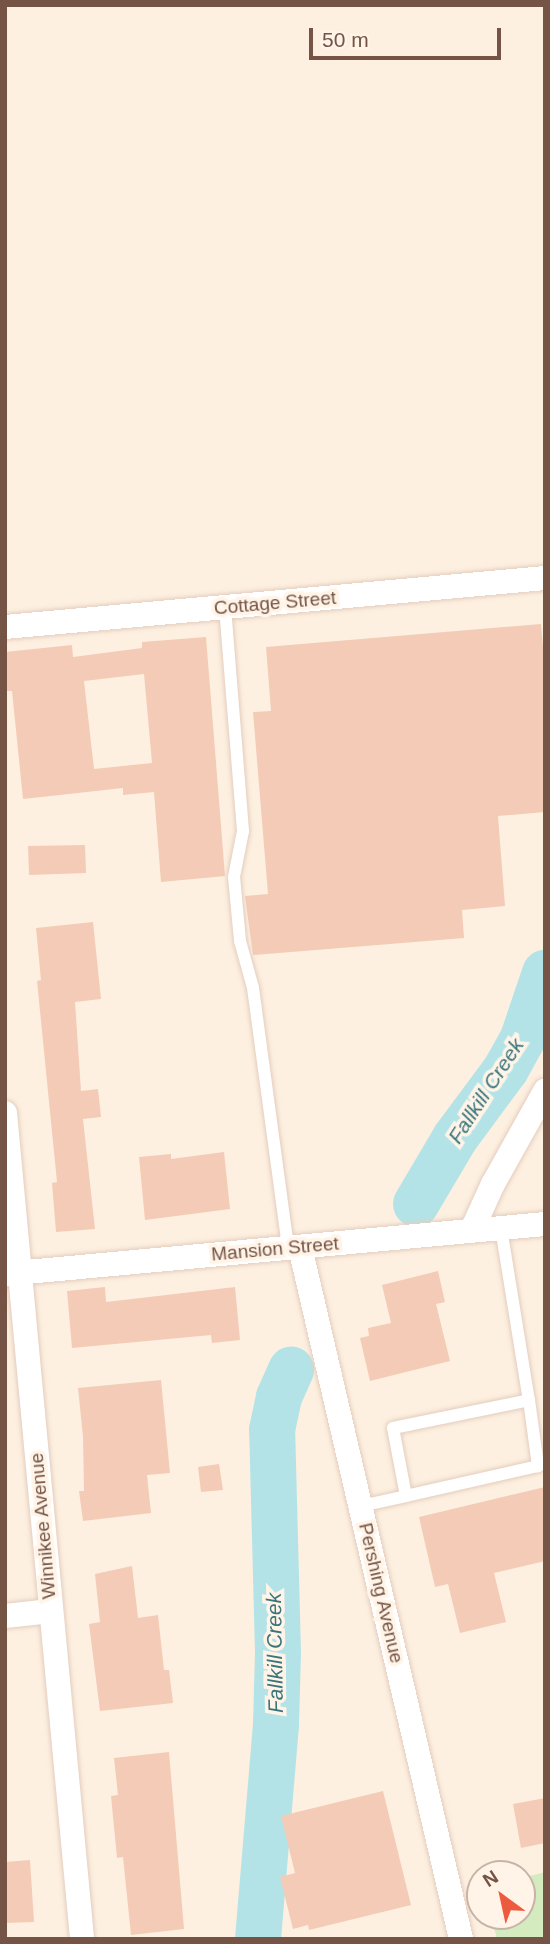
<!DOCTYPE html>
<style>
body{margin:0}
#map{position:relative;width:550px;height:1944px;overflow:hidden;background:#fdf0e0;font-family:Helvetica,sans-serif}
div>[style]{position:absolute}
.green>*{inset:0;background:#d3ebbe}
.river>*{height:46px;margin:-23px;padding:0 23px;transform-origin:23px;border-radius:23px;background:#b4e3e7}
.building>*{inset:0;background:#f4cbb6}
.roads{filter:drop-shadow(0 0 2px #e4cdbf) drop-shadow(0 0 2px #e4cdbf)}
.lane>*{height:12px;margin:-6px;padding:0 6px;transform-origin:6px;border-radius:6px;background:#fff}
.street>*{height:24px;margin:-12px;padding:0 12px;transform-origin:12px;border-radius:12px;background:#fff}
span{translate:-50% -50%;white-space:nowrap;text-align:center;line-height:1.15;-webkit-text-stroke:7px #fff4e7;paint-order:stroke}
.street-label{font-size:19px;color:#755446}
.water-label{font-size:21px;color:#3a757c;font-style:italic}
.frame{position:absolute;inset:0;border:7px solid #755446;pointer-events:none}
.north{position:absolute;left:466px;top:1860px;width:70px;height:70px;box-sizing:border-box;background:#fff4e7;border:2px solid #c8b4a7;border-radius:50%;rotate:327deg;font-size:19px;font-weight:700;line-height:28px;text-align:center;color:#755446}
.north::after{content:'';display:block;margin:auto;width:24px;height:32px;background:#ee5a3e;clip-path:polygon(50% 0,100% 100%,50% 72%,0 100%)}
.scale{position:absolute;left:309px;top:28px;width:192px;height:32px;box-sizing:border-box;border:4px solid #755446;border-top:0;padding-left:9px;font-size:21px;line-height:24px;white-space:nowrap;color:#755446;-webkit-text-stroke:5px #fff4e7;paint-order:stroke}
</style>
<div id="map">
<div class="green">
<div style="clip-path:polygon(545px 1872px,545px 1939px,497px 1939px,491px 1916px,522px 1916px,522px 1878px)"></div>
</div>
<div class="river">
<div style="left:416px;top:1204px;width:77px;rotate:-59.4deg"></div>
<div style="left:455px;top:1138px;width:86px;rotate:-53.5deg"></div>
<div style="left:506px;top:1069px;width:35px;rotate:-61deg"></div>
<div style="left:523px;top:1038px;width:69px;rotate:-71.3deg"></div>
<div style="left:258px;top:1939px;width:216px;rotate:-85.2deg"></div>
<div style="left:276px;top:1724px;width:71px;rotate:-88.4deg"></div>
<div style="left:278px;top:1653px;width:223px;rotate:-91.5deg"></div>
<div style="left:272px;top:1430px;width:34px;rotate:-78deg"></div>
<div style="left:279px;top:1397px;width:30px;rotate:-66deg"></div>
</div>
<div class="building">
<div style="clip-path:polygon(541px 624px,545px 669px,545px 812px,498px 816px,505px 906px,462px 910px,464px 938px,253px 955px,245px 896px,268px 894px,253px 712px,271px 711px,266px 647px)"></div>
<div style="clip-path:polygon(evenodd,206px 637px,225px 876px,161px 882px,154px 792px,123px 795px,123px 788px,23px 799px,12px 691px,5px 691px,5px 652px,72px 645px,73px 657px,142px 648px,142px 642px,206px 637px,144px 674px,152px 763px,94px 769px,84px 681px,144px 674px)"></div>
<div style="clip-path:polygon(85px 845px,86px 873px,29px 875px,28px 846px)"></div>
<div style="clip-path:polygon(93px 922px,101px 999px,75px 1002px,81px 1091px,98px 1089px,101px 1117px,83px 1119px,95px 1229px,56px 1232px,52px 1183px,57px 1182px,37px 981px,41px 980px,36px 928px)"></div>
<div style="clip-path:polygon(224px 1152px,230px 1209px,145px 1220px,139px 1157px,171px 1154px,171px 1159px)"></div>
<div style="clip-path:polygon(438px 1271px,445px 1302px,436px 1304px,450px 1361px,370px 1381px,360px 1338px,369px 1336px,368px 1328px,391px 1323px,382px 1285px)"></div>
<div style="clip-path:polygon(105px 1287px,106px 1302px,235px 1287px,240px 1340px,212px 1343px,211px 1335px,72px 1348px,67px 1291px)"></div>
<div style="clip-path:polygon(161px 1380px,170px 1473px,147px 1475px,151px 1513px,83px 1521px,79px 1491px,84px 1491px,83px 1437px,78px 1388px)"></div>
<div style="clip-path:polygon(219px 1464px,223px 1490px,201px 1492px,198px 1467px)"></div>
<div style="clip-path:polygon(545px 1487px,545px 1561px,494px 1573px,506px 1622px,460px 1633px,448px 1584px,435px 1587px,419px 1517px)"></div>
<div style="clip-path:polygon(132px 1566px,138px 1618px,158px 1615px,164px 1670px,169px 1670px,173px 1703px,100px 1711px,89px 1624px,100px 1622px,95px 1574px)"></div>
<div style="clip-path:polygon(169px 1752px,184px 1929px,131px 1935px,123px 1857px,117px 1858px,111px 1796px,118px 1795px,114px 1758px)"></div>
<div style="clip-path:polygon(383px 1791px,411px 1905px,309px 1930px,308px 1925px,293px 1929px,280px 1877px,295px 1873px,281px 1816px)"></div>
<div style="clip-path:polygon(545px 1798px,545px 1843px,521px 1848px,513px 1804px)"></div>
<div style="clip-path:polygon(30px 1860px,34px 1922px,5px 1923px,5px 1862px)"></div>
</div>
<div class="roads">
<div class="lane">
<div style="left:225px;top:607px;width:225px;rotate:85.4deg"></div>
<div style="left:243px;top:831px;width:47px;rotate:101.1deg"></div>
<div style="left:234px;top:877px;width:64px;rotate:84.6deg"></div>
<div style="left:240px;top:941px;width:49px;rotate:74.5deg"></div>
<div style="left:253px;top:988px;width:262px;rotate:82.3deg"></div>
<div style="left:501px;top:1228px;width:174px;rotate:80.8deg"></div>
<div style="left:529px;top:1400px;width:67px;rotate:82.2deg"></div>
<div style="left:538px;top:1466px;width:135px;rotate:167.2deg"></div>
<div style="left:406px;top:1496px;width:69px;rotate:-100.8deg"></div>
<div style="left:393px;top:1428px;width:139px;rotate:-11.6deg"></div>
<div style="left:361px;top:1506px;width:46px;rotate:-12.5deg"></div>
</div>
<div class="street">
<div style="left:5px;top:627px;width:542px;rotate:-5.18deg"></div>
<div style="left:5px;top:1113px;width:830px;rotate:84.67deg"></div>
<div style="left:472px;top:1230px;width:51px;rotate:-65.5deg"></div>
<div style="left:493px;top:1184px;width:107px;rotate:-60.8deg"></div>
<div style="left:300px;top:1247px;width:710px;rotate:76.9deg"></div>
<div style="left:5px;top:1274px;width:542px;rotate:-5.29deg"></div>
<div style="left:5px;top:1616px;width:46px;rotate:-6.2deg"></div>
</div>
</div>
<div class="street-label">
<span style="left:275px;top:603px;rotate:-5deg">Cottage Street</span>
<span style="left:275px;top:1249px;rotate:-5deg">Mansion Street</span>
<span style="left:43px;top:1526px;rotate:-95deg">Winnikee Avenue</span>
<span style="left:381px;top:1593px;rotate:77deg">Pershing Avenue</span>
</div>
<div class="water-label">
<span style="left:486px;top:1091px;rotate:-57deg">Fallkill Creek</span>
<span style="left:275px;top:1653px;rotate:-91deg">Fallkill Creek</span>
</div>
<div class="frame"></div>
<div class="north">N</div>
<div class="scale">50 m</div>
</div>
